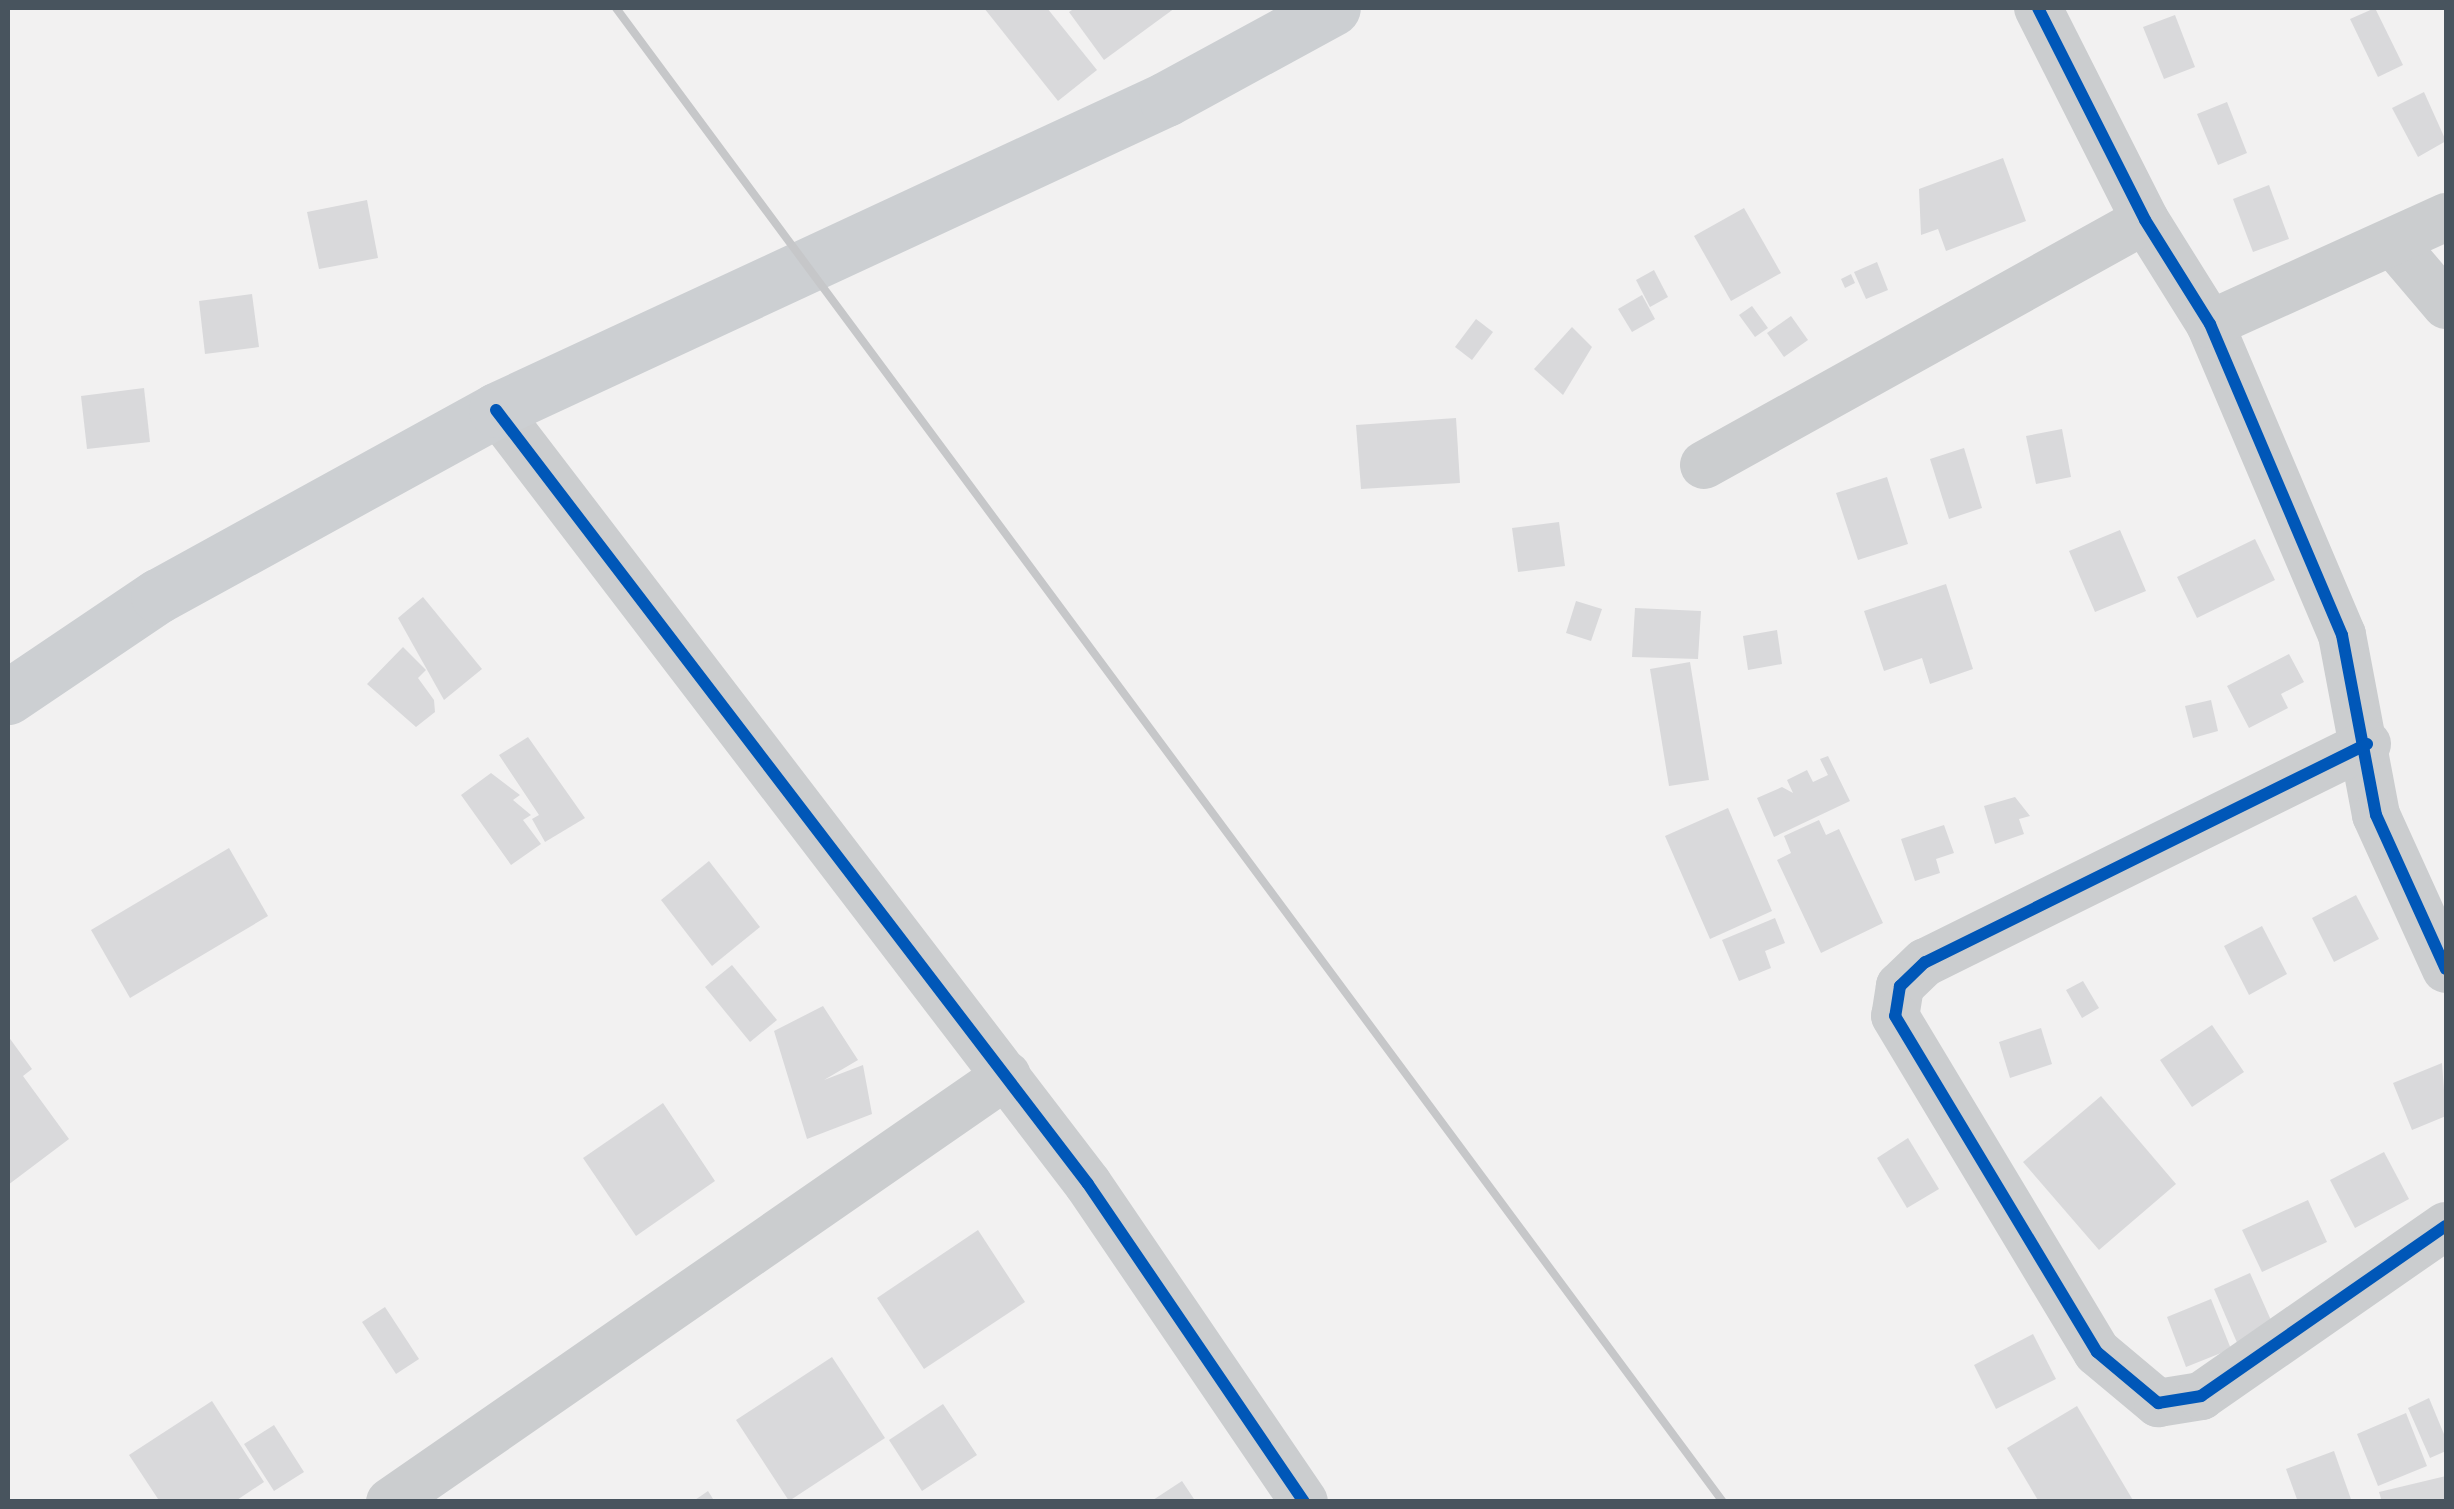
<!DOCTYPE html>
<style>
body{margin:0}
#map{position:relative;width:2454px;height:1509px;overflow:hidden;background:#f2f1f1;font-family:"DejaVu Sans",sans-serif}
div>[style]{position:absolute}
.building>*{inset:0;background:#d9d9db}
.street>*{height:48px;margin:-24px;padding:0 24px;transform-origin:24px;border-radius:24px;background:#cbcdcf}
.secondary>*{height:55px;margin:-27.5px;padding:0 27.5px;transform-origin:27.5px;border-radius:27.5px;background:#cccfd2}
.rail>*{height:8px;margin:-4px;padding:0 4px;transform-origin:4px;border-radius:4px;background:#c6c7c9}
.cycleway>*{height:12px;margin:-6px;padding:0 6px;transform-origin:6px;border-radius:6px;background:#0057b8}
span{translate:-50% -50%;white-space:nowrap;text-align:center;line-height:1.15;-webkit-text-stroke:8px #fff;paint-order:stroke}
.frame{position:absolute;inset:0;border:10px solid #48545e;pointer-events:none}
</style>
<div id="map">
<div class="building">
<div style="clip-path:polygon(984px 8px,1047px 8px,1097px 70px,1058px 101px)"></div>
<div style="clip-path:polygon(1075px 8px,1175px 8px,1104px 60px,1069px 12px)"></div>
<div style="clip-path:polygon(2375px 8px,2403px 65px,2378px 77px,2350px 19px)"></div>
<div style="clip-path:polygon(2175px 15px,2195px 67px,2164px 79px,2143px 27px)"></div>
<div style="clip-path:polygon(2424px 92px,2446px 141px,2418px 157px,2392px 108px)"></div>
<div style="clip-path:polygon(2227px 102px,2247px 153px,2218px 165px,2197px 114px)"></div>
<div style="clip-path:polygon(2003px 158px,2026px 221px,1946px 251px,1938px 229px,1921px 235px,1919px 189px)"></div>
<div style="clip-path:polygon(2269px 185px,2289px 239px,2253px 252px,2233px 199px)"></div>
<div style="clip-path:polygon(367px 200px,378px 258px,319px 269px,307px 212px)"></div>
<div style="clip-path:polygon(1744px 208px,1781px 273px,1731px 301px,1694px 236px)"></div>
<div style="clip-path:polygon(1877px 262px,1888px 290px,1866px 299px,1854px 272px)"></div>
<div style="clip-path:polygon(1654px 270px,1668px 297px,1650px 307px,1636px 280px)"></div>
<div style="clip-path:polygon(1851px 274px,1855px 283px,1845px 288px,1841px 279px)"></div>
<div style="clip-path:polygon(252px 294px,259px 347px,205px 354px,199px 301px)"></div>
<div style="clip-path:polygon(1642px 295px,1655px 319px,1632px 332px,1618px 309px)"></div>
<div style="clip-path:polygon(1752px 306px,1768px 328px,1755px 337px,1739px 315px)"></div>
<div style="clip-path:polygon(1791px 316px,1808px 340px,1784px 357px,1767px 333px)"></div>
<div style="clip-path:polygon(1476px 319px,1493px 332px,1472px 360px,1455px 347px)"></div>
<div style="clip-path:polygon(1572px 327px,1592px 347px,1563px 395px,1534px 369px)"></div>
<div style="clip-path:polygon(144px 388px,150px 442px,87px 449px,81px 396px)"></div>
<div style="clip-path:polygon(1456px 418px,1460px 483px,1361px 489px,1356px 425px)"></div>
<div style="clip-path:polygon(2062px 429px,2071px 477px,2036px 484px,2026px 436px)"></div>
<div style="clip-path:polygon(1964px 448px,1982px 508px,1949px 519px,1930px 459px)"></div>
<div style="clip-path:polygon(1887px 477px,1908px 544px,1858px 560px,1836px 493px)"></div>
<div style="clip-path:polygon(1559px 522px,1565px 566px,1518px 572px,1512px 528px)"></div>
<div style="clip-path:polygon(2120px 530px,2146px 591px,2095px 612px,2069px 551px)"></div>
<div style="clip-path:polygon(2255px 539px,2275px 580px,2197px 618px,2177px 577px)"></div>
<div style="clip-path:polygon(1946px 584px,1973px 669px,1930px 684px,1922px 658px,1884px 671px,1864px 611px)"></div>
<div style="clip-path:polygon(423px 597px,482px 669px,444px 700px,398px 618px)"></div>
<div style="clip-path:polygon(1576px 601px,1602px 609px,1591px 641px,1566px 633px)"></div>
<div style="clip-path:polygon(1635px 608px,1701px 611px,1698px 659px,1632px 657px)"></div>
<div style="clip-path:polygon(1777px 630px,1782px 664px,1748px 670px,1743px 636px)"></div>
<div style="clip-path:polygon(403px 647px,426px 670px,418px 678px,434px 700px,435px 712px,416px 727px,367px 684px)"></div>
<div style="clip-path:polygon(2289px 654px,2304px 682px,2281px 694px,2288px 708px,2249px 728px,2227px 686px)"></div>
<div style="clip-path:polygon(1690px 662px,1709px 780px,1669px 786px,1650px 669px)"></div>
<div style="clip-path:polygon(2211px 700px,2218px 731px,2193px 738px,2185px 706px)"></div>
<div style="clip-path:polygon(528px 737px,585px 818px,545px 842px,532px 819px,539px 815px,499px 755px)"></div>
<div style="clip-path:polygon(1828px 756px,1850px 801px,1774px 837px,1757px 798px,1782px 787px,1793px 793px,1787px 780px,1807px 770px,1813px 782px,1828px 775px,1820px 759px)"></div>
<div style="clip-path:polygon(491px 773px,520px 795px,513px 800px,531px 815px,523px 820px,541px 844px,511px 865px,461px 795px)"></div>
<div style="clip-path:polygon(2015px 797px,2030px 816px,2019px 819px,2024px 834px,1995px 844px,1984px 806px)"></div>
<div style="clip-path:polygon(1728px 808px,1772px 911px,1710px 939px,1665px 836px)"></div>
<div style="clip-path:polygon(1819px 820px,1826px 835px,1839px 829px,1883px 923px,1821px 953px,1777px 860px,1791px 853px,1784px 836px)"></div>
<div style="clip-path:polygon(1944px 825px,1954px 853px,1936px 859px,1940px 873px,1915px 881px,1901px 839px)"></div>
<div style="clip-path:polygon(229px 848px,268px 916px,130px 998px,91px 930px)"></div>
<div style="clip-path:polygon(709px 861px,760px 927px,712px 966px,661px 900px)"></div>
<div style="clip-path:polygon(2356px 895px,2379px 939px,2334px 962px,2312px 918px)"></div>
<div style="clip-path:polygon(1775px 918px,1785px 943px,1765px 951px,1771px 968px,1739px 981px,1722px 940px)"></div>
<div style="clip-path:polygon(2262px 926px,2287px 974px,2249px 995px,2224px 946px)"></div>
<div style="clip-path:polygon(732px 965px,777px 1020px,750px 1042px,705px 987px)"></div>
<div style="clip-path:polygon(2083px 981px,2099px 1008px,2082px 1018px,2066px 990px)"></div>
<div style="clip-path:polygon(823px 1006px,858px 1060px,824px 1080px,863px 1065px,872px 1114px,807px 1139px,774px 1031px)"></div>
<div style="clip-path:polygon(2212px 1025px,2244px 1072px,2192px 1107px,2160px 1060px)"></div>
<div style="clip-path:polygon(2041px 1028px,2052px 1064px,2010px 1078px,1999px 1042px)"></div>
<div style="clip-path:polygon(8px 1036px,32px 1069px,23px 1076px,69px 1139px,8px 1185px)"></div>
<div style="clip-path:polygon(2442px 1063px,2446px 1116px,2412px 1130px,2393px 1083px)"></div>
<div style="clip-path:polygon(2101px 1096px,2176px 1184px,2099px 1250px,2023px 1162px)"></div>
<div style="clip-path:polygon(663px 1103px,715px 1181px,636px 1236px,583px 1158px)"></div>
<div style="clip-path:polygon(1908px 1138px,1939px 1189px,1907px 1208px,1877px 1158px)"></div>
<div style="clip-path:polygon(2384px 1152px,2409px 1199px,2355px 1228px,2330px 1180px)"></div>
<div style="clip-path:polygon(2308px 1200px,2327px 1242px,2262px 1272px,2242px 1230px)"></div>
<div style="clip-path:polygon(978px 1230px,1025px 1302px,924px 1369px,877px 1298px)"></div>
<div style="clip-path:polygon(2250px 1273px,2278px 1336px,2241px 1352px,2214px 1289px)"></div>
<div style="clip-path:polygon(2211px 1299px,2231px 1349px,2186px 1367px,2167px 1317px)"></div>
<div style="clip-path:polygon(385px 1307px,419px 1359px,396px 1374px,362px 1322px)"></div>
<div style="clip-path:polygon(2033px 1334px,2056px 1379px,1996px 1409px,1974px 1365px)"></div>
<div style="clip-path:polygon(832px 1357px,885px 1438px,789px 1501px,736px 1420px)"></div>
<div style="clip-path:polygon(2429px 1398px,2446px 1439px,2446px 1451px,2430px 1458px,2408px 1408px)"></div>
<div style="clip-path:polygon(212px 1401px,264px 1482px,234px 1502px,160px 1502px,129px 1455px)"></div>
<div style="clip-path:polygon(943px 1404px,977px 1455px,922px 1491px,889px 1440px)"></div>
<div style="clip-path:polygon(2077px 1406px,2134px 1502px,2039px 1502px,2007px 1448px)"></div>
<div style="clip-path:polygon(2406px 1413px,2427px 1466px,2378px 1486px,2357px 1434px)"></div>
<div style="clip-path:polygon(274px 1425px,304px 1472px,274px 1491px,244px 1444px)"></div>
<div style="clip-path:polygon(2334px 1451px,2352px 1502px,2298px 1502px,2286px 1469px)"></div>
<div style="clip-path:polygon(2446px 1476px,2446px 1502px,2382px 1502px,2379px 1492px)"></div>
<div style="clip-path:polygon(1182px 1481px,1196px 1502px,1150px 1502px)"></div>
<div style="clip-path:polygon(708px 1491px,715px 1502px,692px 1502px)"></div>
</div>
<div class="street">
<div style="left:2038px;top:8px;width:237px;rotate:63.2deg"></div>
<div style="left:2145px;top:220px;width:123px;rotate:58deg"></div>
<div style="left:2210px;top:324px;width:338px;rotate:67deg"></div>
<div style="left:2342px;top:635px;width:183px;rotate:79.3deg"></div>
<div style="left:2376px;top:815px;width:169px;rotate:65.6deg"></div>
<div style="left:2395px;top:245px;width:79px;rotate:49.6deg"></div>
<div style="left:2210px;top:324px;width:259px;rotate:-24.4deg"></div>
<div style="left:496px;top:410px;width:974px;rotate:52.59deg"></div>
<div style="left:1088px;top:1184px;width:384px;rotate:55.8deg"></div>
<div style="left:1704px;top:465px;width:504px;rotate:-29.05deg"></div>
<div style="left:2367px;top:744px;width:493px;rotate:153.7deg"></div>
<div style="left:1925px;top:962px;width:35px;rotate:136deg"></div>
<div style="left:1900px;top:986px;width:30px;rotate:99deg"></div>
<div style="left:1895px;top:1016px;width:392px;rotate:59deg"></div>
<div style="left:2097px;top:1352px;width:80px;rotate:39.9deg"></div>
<div style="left:2158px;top:1403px;width:44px;rotate:-9.2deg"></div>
<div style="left:2201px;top:1396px;width:298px;rotate:-34.8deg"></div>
<div style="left:390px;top:1502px;width:750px;rotate:-34.69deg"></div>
</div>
<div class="secondary">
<div style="left:8px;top:697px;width:181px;rotate:-34deg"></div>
<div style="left:158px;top:596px;width:386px;rotate:-28.8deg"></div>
<div style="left:496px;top:410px;width:739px;rotate:-24.9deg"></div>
<div style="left:1166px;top:99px;width:190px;rotate:-28.6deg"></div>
</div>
<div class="rail">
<div style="left:616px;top:8px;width:1859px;rotate:53.46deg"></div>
</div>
<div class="cycleway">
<div style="left:2038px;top:8px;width:237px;rotate:63.2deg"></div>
<div style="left:2145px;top:220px;width:123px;rotate:58deg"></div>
<div style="left:2210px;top:324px;width:338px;rotate:67deg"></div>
<div style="left:2342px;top:635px;width:183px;rotate:79.3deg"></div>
<div style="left:2376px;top:815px;width:169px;rotate:65.6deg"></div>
<div style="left:496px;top:410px;width:974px;rotate:52.59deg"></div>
<div style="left:1088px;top:1184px;width:384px;rotate:55.8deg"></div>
<div style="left:2367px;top:744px;width:493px;rotate:153.7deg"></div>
<div style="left:1925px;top:962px;width:35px;rotate:136deg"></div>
<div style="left:1900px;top:986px;width:30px;rotate:99deg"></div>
<div style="left:1895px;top:1016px;width:392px;rotate:59deg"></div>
<div style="left:2097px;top:1352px;width:80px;rotate:39.9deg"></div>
<div style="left:2158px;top:1403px;width:44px;rotate:-9.2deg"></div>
<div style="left:2201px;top:1396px;width:298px;rotate:-34.8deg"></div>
</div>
<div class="frame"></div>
</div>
